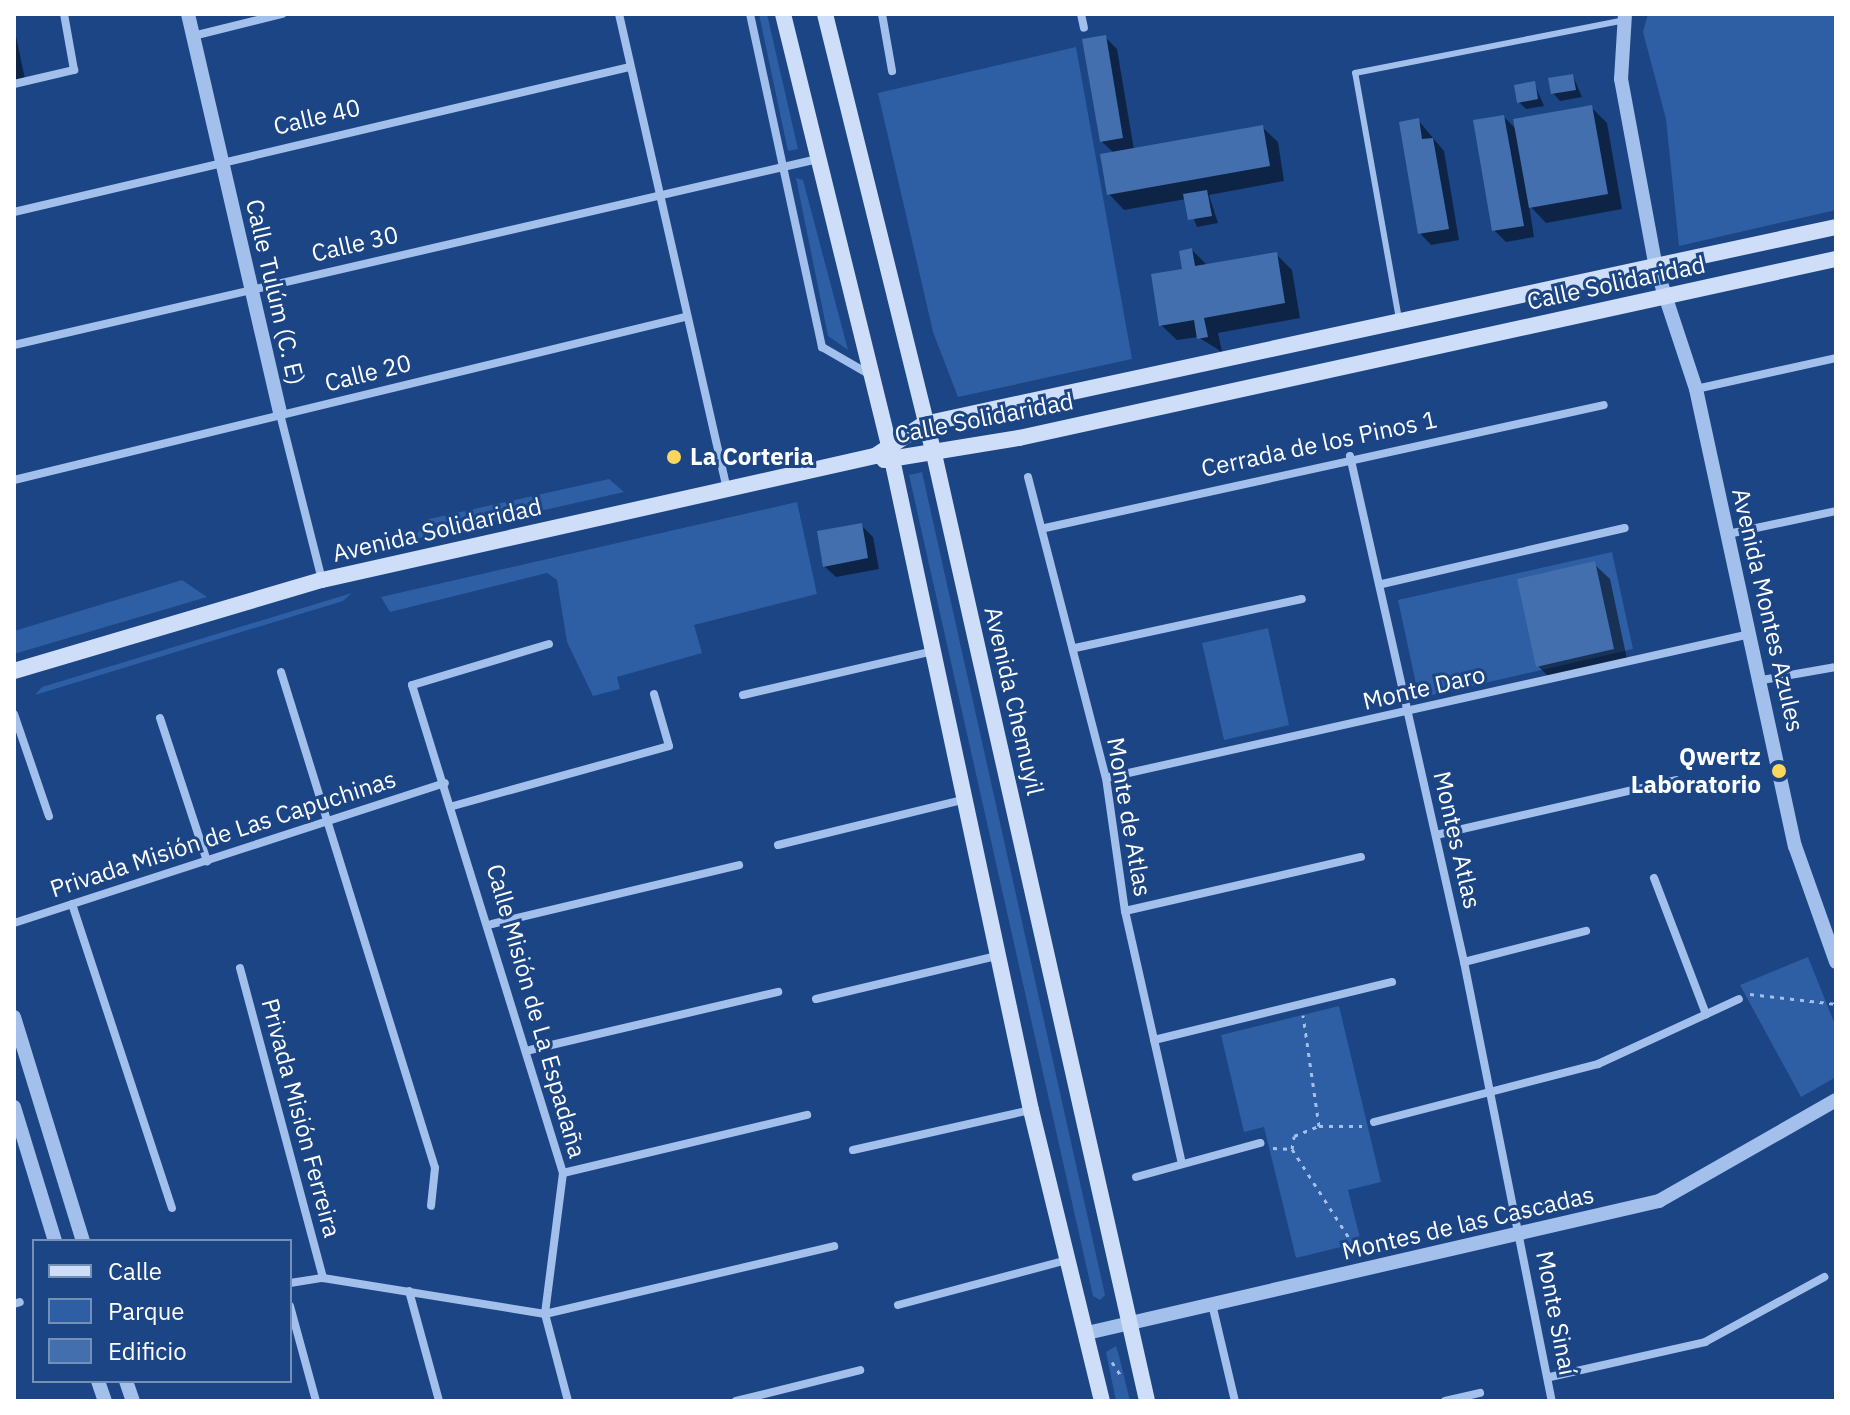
<!DOCTYPE html>
<meta charset="utf-8">
<style>
body{margin:0}
#map{position:relative;width:1850px;height:1415px;overflow:hidden;background:#1b4585;font-family:"IBM Plex Sans",sans-serif}
div>[style]{position:absolute}
.green>*{inset:0;background:#2e5ea3}
.shadow>*{inset:0;background:#0007}
.building>*{inset:0;background:#446fae}
.path>*{height:3px;margin-top:-1.5px;transform-origin:0;background:repeating-linear-gradient(90deg,#a2c0eb 0 4px,transparent 0 10px)}
.service>*{height:6px;margin:-3px;padding:0 3px;transform-origin:3px;border-radius:3px;background:#a2c0eb}
.minor>*{height:8px;margin:-4px;padding:0 4px;transform-origin:4px;border-radius:4px;background:#a2c0eb}
.tertiary>*{height:14px;margin:-7px;padding:0 7px;transform-origin:7px;border-radius:7px;background:#a2c0eb}
.secondary>*{height:16px;margin:-8px;padding:0 8px;transform-origin:8px;border-radius:8px;background:#cedef8}
.dots>*{width:22px;height:22px;translate:-50% -50%;box-sizing:border-box;border:4px solid #1b4585;border-radius:50%}
span{translate:-50% -50%;white-space:nowrap;text-align:center;line-height:1.15;-webkit-text-stroke:6px #1b4585;paint-order:stroke}
.street-label{font-size:24px;color:#fff}
.poi-label{font-size:24px;color:#fff;font-weight:700}
.left{translate:0 -50%;text-align:left}
.right{translate:-100% -50%;text-align:right}
.frame{position:absolute;inset:0;border:16px solid #fff;pointer-events:none}
.legend{position:absolute;left:32px;top:1239px;width:260px;height:144px;box-sizing:border-box;background:#1b4585;border:2px solid #768fb6;margin:0;padding:10px 14px;list-style:none;font-size:24px;color:#fff}
.legend li{display:flex;align-items:center;gap:16px;height:40px}
.legend b{width:40px;border:2px solid #768fb6}
</style>
<div id="map">
<div class="green">
<div style="clip-path:polygon(759px 14px,767px 14px,798px 149px,788px 151px)"></div>
<div style="clip-path:polygon(1648px 14px,1836px 14px,1836px 210px,1679px 246px,1666px 119px,1643px 32px)"></div>
<div style="clip-path:polygon(1076px 47px,1132px 359px,958px 397px,933px 332px,878px 93px)"></div>
<div style="clip-path:polygon(796px 178px,803px 180px,848px 350px,828px 336px)"></div>
<div style="clip-path:polygon(922px 472px,1105px 1295px,1100px 1300px,1093px 1296px,909px 475px)"></div>
<div style="clip-path:polygon(609px 479px,624px 492px,412px 540px,429px 519px)"></div>
<div style="clip-path:polygon(797px 502px,817px 594px,694px 625px,702px 653px,617px 677px,620px 689px,593px 696px,567px 642px,557px 580px,547px 573px,390px 612px,381px 597px)"></div>
<div style="clip-path:polygon(1612px 552px,1633px 649px,1419px 698px,1398px 600px)"></div>
<div style="clip-path:polygon(182px 580px,207px 597px,14px 654px,14px 631px)"></div>
<div style="clip-path:polygon(352px 593px,343px 601px,35px 695px,42px 687px)"></div>
<div style="clip-path:polygon(1268px 628px,1289px 725px,1224px 740px,1202px 643px)"></div>
<div style="clip-path:polygon(1808px 957px,1836px 1027px,1836px 1077px,1801px 1097px,1740px 985px)"></div>
<div style="clip-path:polygon(1339px 1006px,1381px 1182px,1348px 1190px,1361px 1242px,1296px 1258px,1264px 1127px,1244px 1132px,1221px 1035px)"></div>
<div style="clip-path:polygon(1116px 1346px,1119px 1356px,1130px 1401px,1116px 1401px,1106px 1352px)"></div>
</div>
<div class="shadow">
<div style="clip-path:polygon(14px 27px,25px 79px,14px 81px)"></div>
<div style="clip-path:polygon(1105px 37px,1117px 49px,1134px 150px,1262px 127px,1278px 142px,1284px 181px,1209px 195px,1218px 223px,1197px 227px,1186px 199px,1124px 210px,1109px 194px,1114px 153px,1101px 141px)"></div>
<div style="clip-path:polygon(1573px 76px,1582px 97px,1560px 101px,1553px 93px)"></div>
<div style="clip-path:polygon(1534px 83px,1544px 106px,1526px 109px,1519px 102px)"></div>
<div style="clip-path:polygon(1591px 107px,1607px 123px,1622px 209px,1546px 223px,1529px 205px,1534px 237px,1506px 242px,1494px 230px,1504px 117px,1517px 130px)"></div>
<div style="clip-path:polygon(1418px 120px,1444px 151px,1459px 240px,1431px 245px,1420px 233px)"></div>
<div style="clip-path:polygon(1192px 250px,1208px 266px,1276px 254px,1292px 270px,1300px 318px,1218px 333px,1222px 352px,1198px 337px,1177px 340px,1161px 325px)"></div>
<div style="clip-path:polygon(861px 525px,873px 537px,879px 569px,836px 577px,824px 566px)"></div>
<div style="clip-path:polygon(1594px 564px,1610px 579px,1628px 664px,1553px 681px,1538px 666px)"></div>
</div>
<div class="building">
<div style="clip-path:polygon(1106px 35px,1123px 138px,1100px 142px,1082px 39px)"></div>
<div style="clip-path:polygon(1573px 74px,1576px 90px,1551px 94px,1548px 78px)"></div>
<div style="clip-path:polygon(1535px 81px,1538px 99px,1517px 103px,1514px 85px)"></div>
<div style="clip-path:polygon(1592px 105px,1608px 194px,1529px 208px,1513px 119px)"></div>
<div style="clip-path:polygon(1504px 115px,1524px 226px,1492px 231px,1473px 120px)"></div>
<div style="clip-path:polygon(1419px 118px,1422px 139px,1433px 138px,1449px 229px,1418px 234px,1399px 122px)"></div>
<div style="clip-path:polygon(1263px 125px,1270px 166px,1107px 195px,1100px 154px)"></div>
<div style="clip-path:polygon(1207px 190px,1212px 216px,1188px 220px,1183px 194px)"></div>
<div style="clip-path:polygon(1192px 248px,1195px 266px,1277px 252px,1285px 303px,1204px 318px,1208px 337px,1197px 339px,1194px 320px,1159px 326px,1151px 274px,1182px 269px,1179px 251px)"></div>
<div style="clip-path:polygon(862px 523px,868px 558px,823px 567px,817px 531px)"></div>
<div style="clip-path:polygon(1595px 561px,1614px 649px,1536px 667px,1517px 579px)"></div>
</div>
<div class="path">
<div style="left:1750px;top:994px;width:87px;rotate:6.6deg"></div>
<div style="left:1319px;top:1126px;width:43px"></div>
<div style="left:1273px;top:1148px;width:19px;rotate:3deg"></div>
<div style="left:1292px;top:1149px;width:13px;rotate:-81deg"></div>
<div style="left:1294px;top:1136px;width:27px;rotate:-22deg"></div>
<div style="left:1319px;top:1126px;width:112px;rotate:-98.2deg"></div>
<div style="left:1292px;top:1149px;width:126px;rotate:57.3deg"></div>
<div style="left:1112px;top:1362px;width:20px;rotate:57deg"></div>
</div>
<div class="service">
<div style="left:1399px;top:319px;width:250px;rotate:-100.1deg"></div>
<div style="left:1355px;top:73px;width:274px;rotate:-11.1deg"></div>
</div>
<div class="minor">
<div style="left:619px;top:14px;width:487px;rotate:77.2deg"></div>
<div style="left:750px;top:14px;width:341px;rotate:77.8deg"></div>
<div style="left:822px;top:347px;width:54px;rotate:29.9deg"></div>
<div style="left:882px;top:14px;width:58px;rotate:80deg"></div>
<div style="left:1081px;top:14px;width:14px;rotate:78deg"></div>
<div style="left:193px;top:36px;width:92px;rotate:-13.9deg"></div>
<div style="left:14px;top:84px;width:62px;rotate:-13.1deg"></div>
<div style="left:74px;top:70px;width:57px;rotate:-100.1deg"></div>
<div style="left:14px;top:212px;width:633px;rotate:-13.25deg"></div>
<div style="left:14px;top:345px;width:825px;rotate:-13.03deg"></div>
<div style="left:1696px;top:389px;width:143px;rotate:-12.5deg"></div>
<div style="left:280px;top:414px;width:171px;rotate:75.8deg"></div>
<div style="left:1350px;top:456px;width:519px;rotate:77.3deg"></div>
<div style="left:1464px;top:962px;width:448px;rotate:78.7deg"></div>
<div style="left:1028px;top:477px;width:311px;rotate:75.5deg"></div>
<div style="left:1106px;top:778px;width:134px;rotate:81.9deg"></div>
<div style="left:1125px;top:911px;width:259px;rotate:77.3deg"></div>
<div style="left:14px;top:480px;width:691px;rotate:-13.65deg"></div>
<div style="left:1045px;top:528px;width:572px;rotate:-12.41deg"></div>
<div style="left:1728px;top:534px;width:110px;rotate:-12deg"></div>
<div style="left:1382px;top:584px;width:249px;rotate:-13deg"></div>
<div style="left:549px;top:644px;width:143px;rotate:163.3deg"></div>
<div style="left:412px;top:685px;width:511px;rotate:72.81deg"></div>
<div style="left:563px;top:1173px;width:142px;rotate:97.3deg"></div>
<div style="left:545px;top:1314px;width:90px;rotate:75.2deg"></div>
<div style="left:1075px;top:648px;width:232px;rotate:-12.2deg"></div>
<div style="left:281px;top:672px;width:519px;rotate:72.75deg"></div>
<div style="left:435px;top:1168px;width:38px;rotate:96deg"></div>
<div style="left:1762px;top:680px;width:75px;rotate:-10deg"></div>
<div style="left:743px;top:695px;width:195px;rotate:-13deg"></div>
<div style="left:14px;top:714px;width:108px;rotate:71.1deg"></div>
<div style="left:160px;top:718px;width:151px;rotate:71.8deg"></div>
<div style="left:1106px;top:778px;width:660px;rotate:-12.6deg"></div>
<div style="left:453px;top:806px;width:224px;rotate:-15.5deg"></div>
<div style="left:669px;top:746px;width:54px;rotate:-106.1deg"></div>
<div style="left:1436px;top:835px;width:246px;rotate:-12.9deg"></div>
<div style="left:778px;top:845px;width:189px;rotate:-13.7deg"></div>
<div style="left:1654px;top:878px;width:146px;rotate:69.1deg"></div>
<div style="left:72px;top:904px;width:320px;rotate:71.8deg"></div>
<div style="left:1125px;top:911px;width:242px;rotate:-12.9deg"></div>
<div style="left:14px;top:923px;width:453px;rotate:-18deg"></div>
<div style="left:492px;top:924px;width:254px;rotate:-13.4deg"></div>
<div style="left:1464px;top:962px;width:126px;rotate:-14.3deg"></div>
<div style="left:240px;top:968px;width:321px;rotate:75deg"></div>
<div style="left:816px;top:999px;width:186px;rotate:-13.4deg"></div>
<div style="left:1154px;top:1040px;width:245px;rotate:-13.7deg"></div>
<div style="left:530px;top:1050px;width:255px;rotate:-13.2deg"></div>
<div style="left:1374px;top:1122px;width:231px;rotate:-14.5deg"></div>
<div style="left:1598px;top:1064px;width:155px;rotate:-24.7deg"></div>
<div style="left:853px;top:1150px;width:182px;rotate:-12.7deg"></div>
<div style="left:563px;top:1173px;width:251px;rotate:-13.4deg"></div>
<div style="left:1136px;top:1177px;width:129px;rotate:-15.3deg"></div>
<div style="left:290px;top:1283px;width:33px;rotate:-9deg"></div>
<div style="left:323px;top:1278px;width:225px;rotate:9.2deg"></div>
<div style="left:545px;top:1314px;width:297px;rotate:-13.2deg"></div>
<div style="left:409px;top:1291px;width:114px;rotate:74.7deg"></div>
<div style="left:14px;top:1304px;width:6px;rotate:-18deg"></div>
<div style="left:1212px;top:1304px;width:100px;rotate:76.7deg"></div>
<div style="left:898px;top:1305px;width:175px;rotate:-14.9deg"></div>
<div style="left:290px;top:1306px;width:98px;rotate:74.7deg"></div>
<div style="left:1550px;top:1377px;width:159px;rotate:-12.7deg"></div>
<div style="left:1705px;top:1342px;width:136px;rotate:-28.6deg"></div>
<div style="left:736px;top:1401px;width:128px;rotate:-14deg"></div>
<div style="left:1445px;top:1401px;width:36px;rotate:-13deg"></div>
</div>
<div class="tertiary">
<div style="left:188px;top:14px;width:410px;rotate:77deg"></div>
<div style="left:1625px;top:14px;width:65px;rotate:93.5deg"></div>
<div style="left:1621px;top:79px;width:192px;rotate:79.5deg"></div>
<div style="left:1656px;top:268px;width:127px;rotate:71.7deg"></div>
<div style="left:1696px;top:389px;width:468px;rotate:77.8deg"></div>
<div style="left:1795px;top:846px;width:123px;rotate:70.5deg"></div>
<div style="left:14px;top:1017px;width:234px;rotate:72.9deg"></div>
<div style="left:14px;top:1107px;width:140px;rotate:73deg"></div>
<div style="left:1087px;top:1333px;width:587px;rotate:-12.99deg"></div>
<div style="left:1659px;top:1201px;width:204px;rotate:-29.7deg"></div>
<div style="left:98px;top:1381px;width:21px;rotate:71deg"></div>
<div style="left:126px;top:1381px;width:21px;rotate:71deg"></div>
</div>
<div class="secondary">
<div style="left:783px;top:14px;width:444px;rotate:76.2deg"></div>
<div style="left:889px;top:445px;width:680px;rotate:77.95deg"></div>
<div style="left:1031px;top:1110px;width:300px;rotate:76.3deg"></div>
<div style="left:825px;top:14px;width:453px;rotate:76.1deg"></div>
<div style="left:934px;top:454px;width:971px;rotate:77.32deg"></div>
<div style="left:884px;top:460px;width:137px;rotate:-9.3deg"></div>
<div style="left:1019px;top:438px;width:836px;rotate:-12.36deg"></div>
<div style="left:14px;top:671px;width:321px;rotate:-16.5deg"></div>
<div style="left:322px;top:580px;width:567px;rotate:-12.64deg"></div>
<div style="left:875px;top:456px;width:59px;rotate:-33.1deg"></div>
<div style="left:924px;top:424px;width:933px;rotate:-12.19deg"></div>
</div>
<div class="dots">
<div style="left:674px;top:457px;background:#fdd65e"></div>
<div style="left:1779px;top:771px;background:#fdd65e"></div>
</div>
<div class="street-label">
<span style="left:317px;top:117px;rotate:-13deg">Calle 40</span>
<span style="left:355px;top:244px;rotate:-13deg">Calle 30</span>
<span style="left:1616px;top:283px;rotate:-12deg">Calle Solidaridad</span>
<span style="left:275px;top:292px;rotate:77deg">Calle Tulúm (C. E)</span>
<span style="left:368px;top:373px;rotate:-14deg">Calle 20</span>
<span style="left:984px;top:418px;rotate:-11deg">Calle Solidaridad</span>
<span style="left:1319px;top:444px;rotate:-12deg">Cerrada de los Pinos 1</span>
<span style="left:437px;top:530px;rotate:-13deg">Avenida Solidaridad</span>
<span style="left:1768px;top:610px;rotate:77deg">Avenida Montes Azules</span>
<span style="left:1424px;top:688px;rotate:-13deg">Monte Daro</span>
<span style="left:1014px;top:701px;rotate:77deg">Avenida Chemuyil</span>
<span style="left:1129px;top:817px;rotate:80deg">Monte de Atlas</span>
<span style="left:223px;top:834px;rotate:-18deg">Privada Misión de Las Capuchinas</span>
<span style="left:1457px;top:840px;rotate:77deg">Montes Atlas</span>
<span style="left:536px;top:1011px;rotate:74deg">Calle Misión de La Espadaña</span>
<span style="left:301px;top:1118px;rotate:75deg">Privada Misión Ferreira</span>
<span style="left:1468px;top:1223px;rotate:-13deg">Montes de las Cascadas</span>
<span style="left:1556px;top:1313px;rotate:79deg">Monte Sinaí</span>
</div>
<div class="poi-label">
<span class="left" style="left:690px;top:457px">La Corteria</span>
<span class="right" style="left:1761px;top:771px">Qwertz<br>Laboratorio</span>
</div>
<div class="frame"></div>
<ul class="legend">
<li><b style="height:10px;background:#cedef8"></b>Calle</li>
<li><b style="height:22px;background:#2e5ea3"></b>Parque</li>
<li><b style="height:22px;background:#446fae"></b>Edificio</li>
</ul>
</div>
